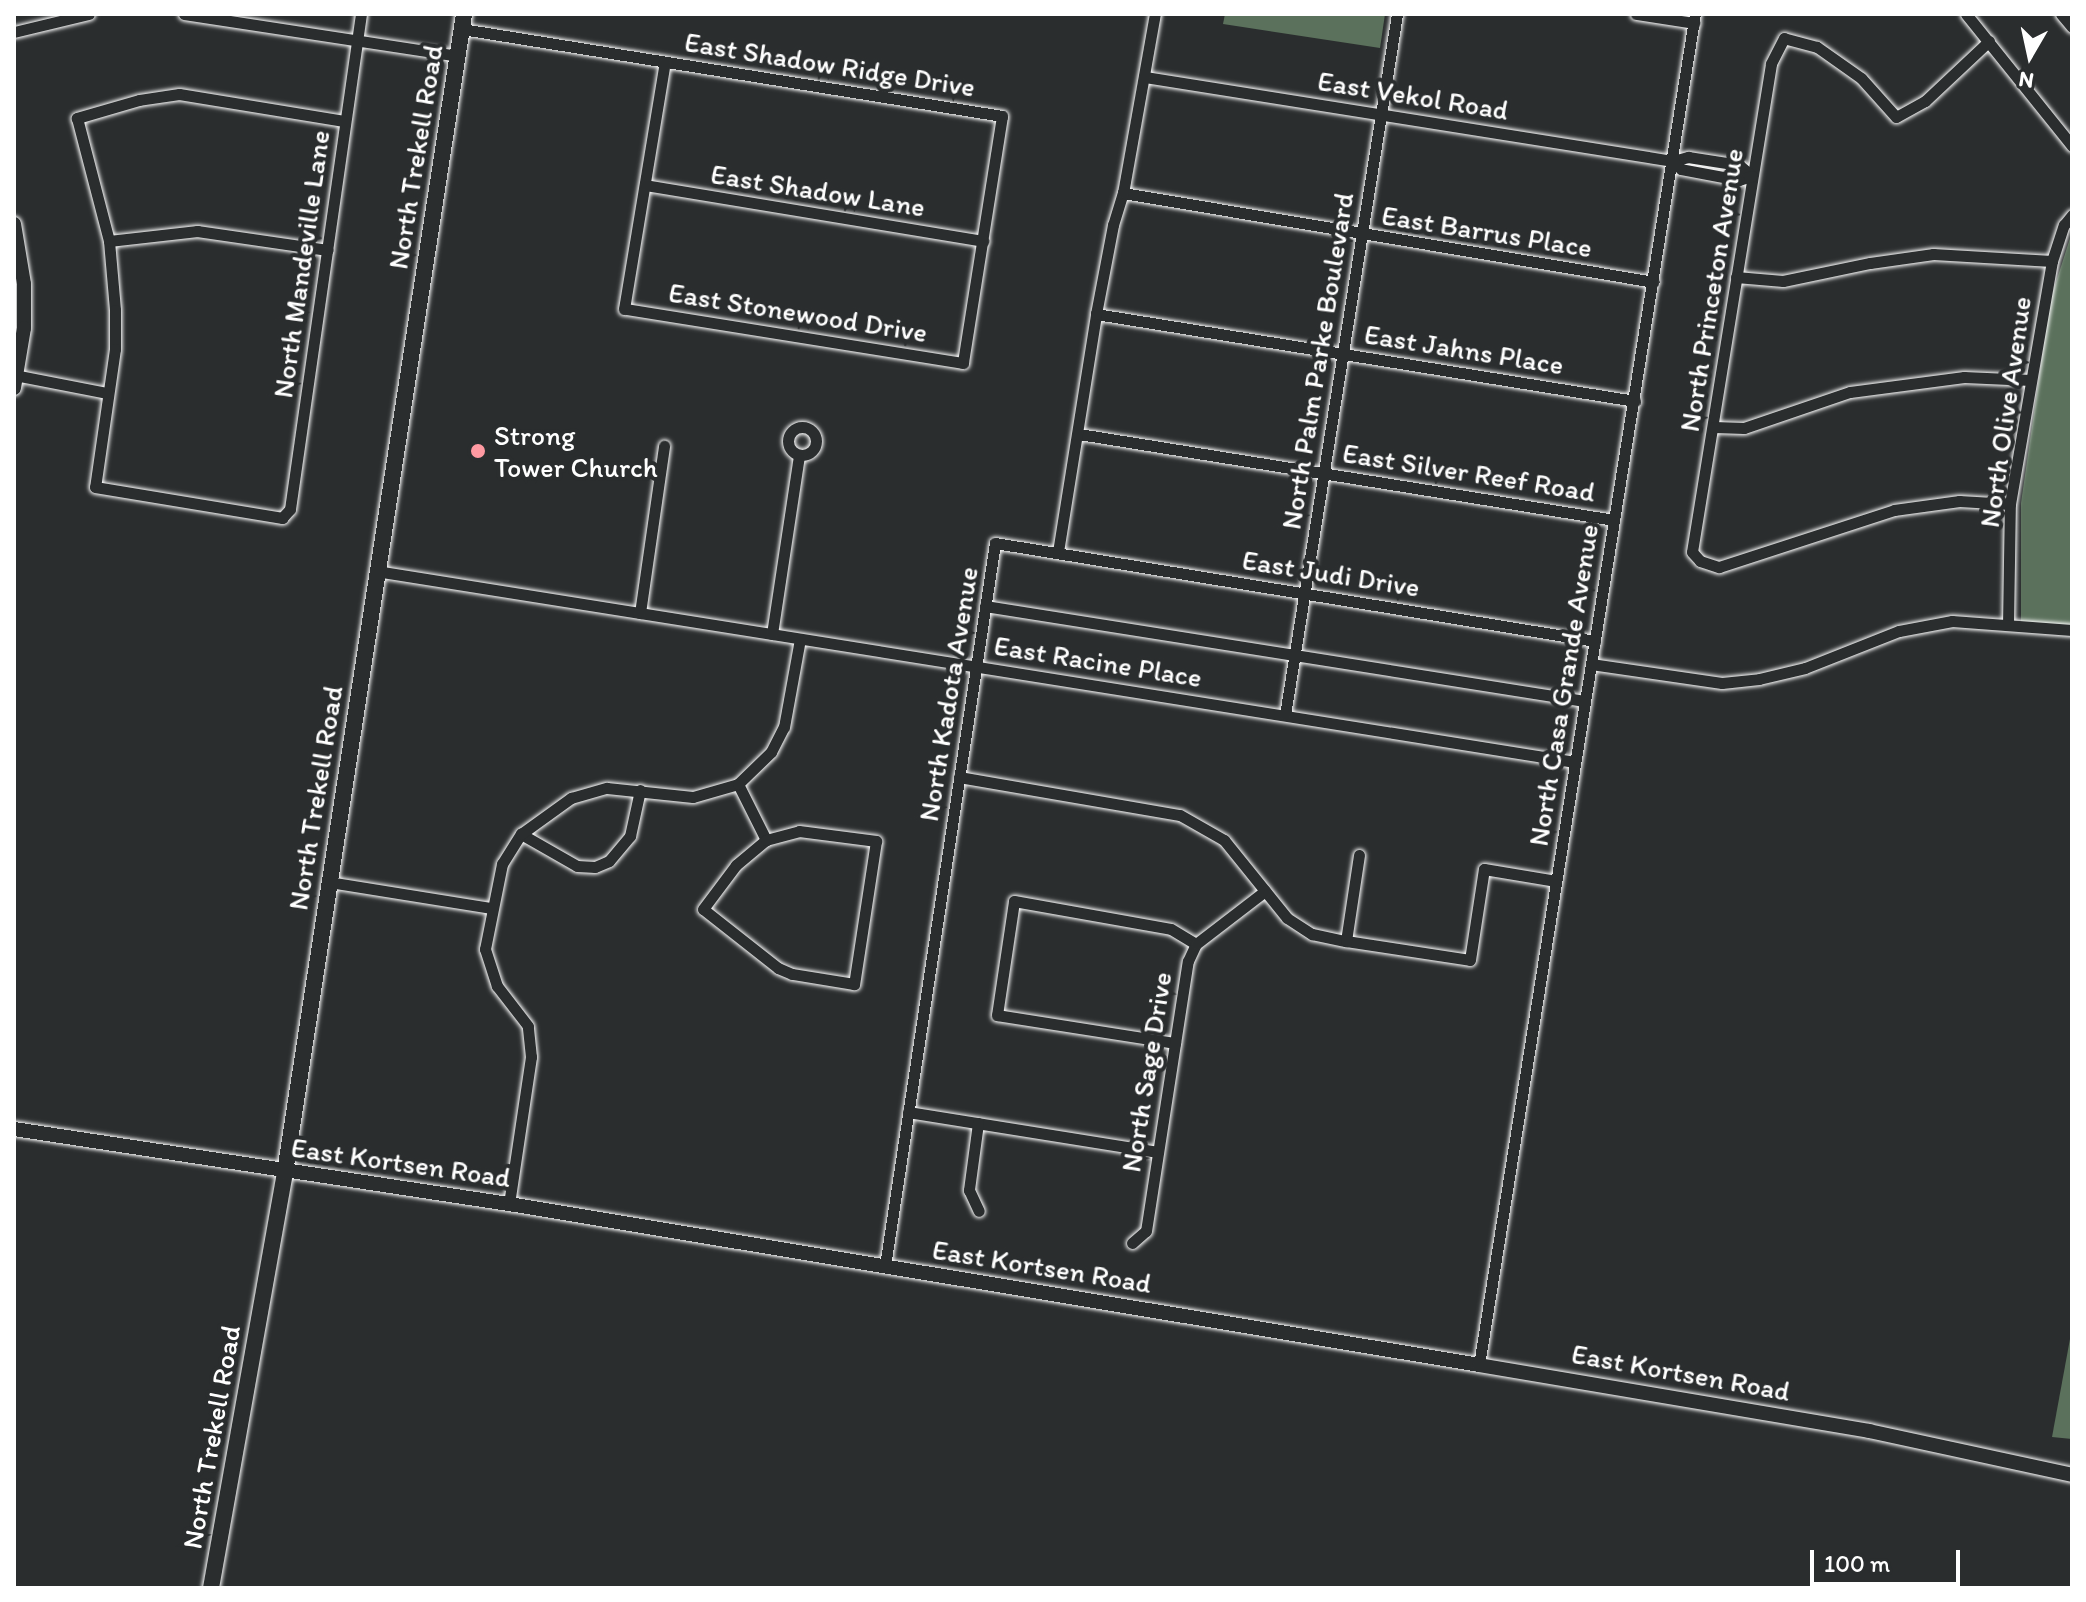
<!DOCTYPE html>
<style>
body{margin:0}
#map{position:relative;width:2086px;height:1602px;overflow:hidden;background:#2a2d2e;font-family:Itim,sans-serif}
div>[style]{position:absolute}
.green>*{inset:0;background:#5b715c}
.roads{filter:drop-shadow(0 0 2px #fff) drop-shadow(0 0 2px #fff)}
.minor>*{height:11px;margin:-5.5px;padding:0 5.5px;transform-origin:5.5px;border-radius:5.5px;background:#2a2d2e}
.minor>.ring{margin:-5.5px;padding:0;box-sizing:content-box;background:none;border:11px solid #2a2d2e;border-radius:50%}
.tertiary>*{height:14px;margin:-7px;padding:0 7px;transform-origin:7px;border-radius:7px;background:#2a2d2e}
.secondary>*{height:16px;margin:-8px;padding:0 8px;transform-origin:8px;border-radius:8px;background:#2a2d2e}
.dots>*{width:22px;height:22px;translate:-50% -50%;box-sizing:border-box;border:4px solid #2a2d2e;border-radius:50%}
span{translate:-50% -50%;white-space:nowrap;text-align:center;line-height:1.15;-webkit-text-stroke:8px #2a2d2e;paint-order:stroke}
.street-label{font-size:28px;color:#fff}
.poi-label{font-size:28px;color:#fff}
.left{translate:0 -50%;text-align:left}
.frame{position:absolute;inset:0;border:16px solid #fff;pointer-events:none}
.north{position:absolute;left:1990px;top:16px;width:80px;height:80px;-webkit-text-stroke:6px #2a2d2e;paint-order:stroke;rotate:189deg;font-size:22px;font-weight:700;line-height:32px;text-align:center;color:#fff}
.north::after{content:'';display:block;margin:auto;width:28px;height:36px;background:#fff;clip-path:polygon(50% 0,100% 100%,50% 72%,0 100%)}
.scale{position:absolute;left:1810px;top:1550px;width:150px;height:36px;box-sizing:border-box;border:4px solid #fff;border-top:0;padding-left:10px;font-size:24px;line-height:28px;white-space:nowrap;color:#fff;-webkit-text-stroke:6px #2a2d2e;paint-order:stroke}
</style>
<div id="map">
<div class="green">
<div style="clip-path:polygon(1225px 14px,1385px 14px,1380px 48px,1223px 24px)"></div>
<div style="clip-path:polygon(2072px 232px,2072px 629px,2021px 622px,2021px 503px,2050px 301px)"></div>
<div style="clip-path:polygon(2072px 1328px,2072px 1439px,2052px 1437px)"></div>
</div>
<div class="roads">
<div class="minor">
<div style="left:184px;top:14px;width:277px;rotate:8.7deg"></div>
<div style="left:1636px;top:14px;width:59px;rotate:8.8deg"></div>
<div style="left:1966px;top:14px;width:169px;rotate:51.2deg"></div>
<div style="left:2061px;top:14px;width:17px;rotate:50deg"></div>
<div style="left:462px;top:29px;width:547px;rotate:9.15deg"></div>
<div style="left:1002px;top:116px;width:250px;rotate:99deg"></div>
<div style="left:963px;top:363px;width:343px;rotate:-170.9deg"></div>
<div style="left:624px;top:309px;width:250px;rotate:-80.6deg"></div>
<div style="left:14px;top:32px;width:77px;rotate:-13.5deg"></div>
<div style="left:1989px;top:41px;width:88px;rotate:136.8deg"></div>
<div style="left:1925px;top:101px;width:33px;rotate:151deg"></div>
<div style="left:1896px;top:117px;width:52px;rotate:-131.9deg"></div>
<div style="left:1861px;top:78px;width:54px;rotate:-144.8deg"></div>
<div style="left:1817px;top:47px;width:34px;rotate:-165deg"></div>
<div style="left:1784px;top:38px;width:29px;rotate:117deg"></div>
<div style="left:1771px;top:64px;width:494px;rotate:99.2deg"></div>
<div style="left:1692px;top:552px;width:12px;rotate:48deg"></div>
<div style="left:1700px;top:561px;width:20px;rotate:18deg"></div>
<div style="left:1719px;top:567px;width:184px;rotate:-18deg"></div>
<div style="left:1894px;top:510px;width:66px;rotate:-7.9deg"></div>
<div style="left:1959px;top:501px;width:51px;rotate:3.4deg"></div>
<div style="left:1145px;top:77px;width:535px;rotate:9.04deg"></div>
<div style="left:1673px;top:161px;width:16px;rotate:-15deg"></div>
<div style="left:1688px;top:157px;width:52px;rotate:8.9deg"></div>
<div style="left:1739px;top:165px;width:17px;rotate:40deg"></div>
<div style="left:1752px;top:176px;width:14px;rotate:163deg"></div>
<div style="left:1739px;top:180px;width:59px;rotate:-169.3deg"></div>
<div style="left:1681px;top:169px;width:11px;rotate:-135deg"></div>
<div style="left:344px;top:121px;width:167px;rotate:-170.7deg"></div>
<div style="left:179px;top:94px;width:40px;rotate:171.5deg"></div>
<div style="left:139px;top:100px;width:65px;rotate:163.8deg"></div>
<div style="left:77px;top:118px;width:127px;rotate:75.4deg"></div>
<div style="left:109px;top:241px;width:69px;rotate:85deg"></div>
<div style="left:115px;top:310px;width:39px;rotate:90deg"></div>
<div style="left:115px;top:349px;width:139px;rotate:98.2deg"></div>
<div style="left:95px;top:487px;width:190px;rotate:9.4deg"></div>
<div style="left:282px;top:518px;width:12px;rotate:-48deg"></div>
<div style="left:290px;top:509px;width:500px;rotate:-81.84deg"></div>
<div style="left:645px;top:185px;width:343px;rotate:9.4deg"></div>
<div style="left:1123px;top:193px;width:538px;rotate:9.51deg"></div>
<div style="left:109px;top:241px;width:89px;rotate:-6.5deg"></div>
<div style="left:197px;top:231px;width:132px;rotate:8.3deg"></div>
<div style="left:1736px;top:277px;width:47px;rotate:4.9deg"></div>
<div style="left:1783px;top:281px;width:89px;rotate:-11.7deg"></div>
<div style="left:1870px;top:263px;width:64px;rotate:-8.1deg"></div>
<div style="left:1933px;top:254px;width:119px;rotate:3.4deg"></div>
<div style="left:1096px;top:314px;width:546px;rotate:9.17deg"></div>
<div style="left:14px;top:375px;width:95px;rotate:11deg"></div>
<div style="left:1714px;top:427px;width:30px;rotate:2deg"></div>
<div style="left:1744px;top:428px;width:112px;rotate:-18.8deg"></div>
<div style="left:1850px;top:392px;width:115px;rotate:-7.5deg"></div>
<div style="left:1964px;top:377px;width:67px;rotate:2.6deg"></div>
<div class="ring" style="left:788px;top:427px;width:17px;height:17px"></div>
<div style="left:1079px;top:434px;width:542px;rotate:9.13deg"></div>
<div style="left:1058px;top:552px;width:241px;rotate:-80.9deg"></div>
<div style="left:1096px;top:314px;width:91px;rotate:-79.2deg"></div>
<div style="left:1113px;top:225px;width:34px;rotate:-73deg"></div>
<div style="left:1123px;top:193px;width:182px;rotate:-79.9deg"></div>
<div style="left:376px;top:571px;width:1214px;rotate:9.05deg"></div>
<div style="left:985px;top:606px;width:607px;rotate:9deg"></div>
<div style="left:640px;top:613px;width:169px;rotate:-81.8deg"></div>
<div style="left:2008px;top:625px;width:121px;rotate:-89.1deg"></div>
<div style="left:2010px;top:504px;width:247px;rotate:-80.2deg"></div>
<div style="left:2052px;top:261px;width:38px;rotate:-72deg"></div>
<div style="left:2064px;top:225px;width:13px;rotate:-51deg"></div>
<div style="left:772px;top:634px;width:181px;rotate:-81.4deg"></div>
<div style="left:1591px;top:664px;width:132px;rotate:8.3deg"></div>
<div style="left:1722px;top:683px;width:37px;rotate:-6deg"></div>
<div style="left:1759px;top:679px;width:47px;rotate:-13.4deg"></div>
<div style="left:1805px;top:668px;width:101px;rotate:-21.5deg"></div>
<div style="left:1899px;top:631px;width:54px;rotate:-10.7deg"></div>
<div style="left:1952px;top:621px;width:120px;rotate:4.3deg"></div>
<div style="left:1285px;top:715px;width:710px;rotate:-80.92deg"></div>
<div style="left:959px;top:777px;width:224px;rotate:9.8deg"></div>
<div style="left:1180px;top:815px;width:51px;rotate:29.6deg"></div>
<div style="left:1224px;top:840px;width:100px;rotate:51.1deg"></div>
<div style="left:1287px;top:918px;width:30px;rotate:33deg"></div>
<div style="left:1312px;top:934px;width:35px;rotate:12deg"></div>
<div style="left:1346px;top:941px;width:125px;rotate:8.7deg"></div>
<div style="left:1470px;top:960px;width:92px;rotate:-81.3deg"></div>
<div style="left:1484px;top:869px;width:73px;rotate:9.5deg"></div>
<div style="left:738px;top:784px;width:63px;rotate:63.4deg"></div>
<div style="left:799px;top:831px;width:78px;rotate:7.4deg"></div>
<div style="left:876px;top:841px;width:145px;rotate:98.7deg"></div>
<div style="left:854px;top:984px;width:63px;rotate:-170.8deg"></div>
<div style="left:792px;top:974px;width:15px;rotate:-157deg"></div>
<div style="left:778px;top:968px;width:95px;rotate:-141.8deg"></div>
<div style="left:703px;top:909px;width:55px;rotate:-53.1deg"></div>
<div style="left:736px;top:865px;width:39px;rotate:-40deg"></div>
<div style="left:766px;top:840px;width:34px;rotate:-15deg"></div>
<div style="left:521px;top:834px;width:64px;rotate:29.7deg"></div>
<div style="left:577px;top:866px;width:18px;rotate:3deg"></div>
<div style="left:595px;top:867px;width:15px;rotate:-23deg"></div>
<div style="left:609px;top:861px;width:33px;rotate:-50deg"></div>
<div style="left:630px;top:836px;width:47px;rotate:-77.7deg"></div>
<div style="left:329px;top:882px;width:164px;rotate:9.1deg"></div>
<div style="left:1346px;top:941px;width:87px;rotate:-81.4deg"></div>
<div style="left:1175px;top:1043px;width:180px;rotate:-171.1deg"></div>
<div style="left:997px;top:1015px;width:115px;rotate:-81.5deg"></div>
<div style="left:1014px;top:901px;width:159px;rotate:10.1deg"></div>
<div style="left:1171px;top:929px;width:29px;rotate:31deg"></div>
<div style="left:908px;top:1112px;width:253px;rotate:9.1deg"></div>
<div style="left:978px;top:1123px;width:68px;rotate:97.7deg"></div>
<div style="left:969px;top:1190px;width:23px;rotate:65deg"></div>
<div style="left:509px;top:1204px;width:149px;rotate:-81.5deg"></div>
<div style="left:531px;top:1057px;width:31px;rotate:-96deg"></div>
<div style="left:528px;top:1026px;width:51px;rotate:-127.8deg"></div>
<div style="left:497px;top:986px;width:39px;rotate:-108deg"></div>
<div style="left:485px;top:949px;width:87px;rotate:-78.7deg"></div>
<div style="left:502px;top:864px;width:36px;rotate:-58deg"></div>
<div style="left:521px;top:834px;width:62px;rotate:-35.8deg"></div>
<div style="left:571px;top:798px;width:37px;rotate:-16deg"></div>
<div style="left:607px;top:788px;width:86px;rotate:6deg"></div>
<div style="left:693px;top:797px;width:47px;rotate:-16.1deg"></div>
<div style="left:738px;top:784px;width:46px;rotate:-44.1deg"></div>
<div style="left:771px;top:752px;width:28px;rotate:-63deg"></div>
<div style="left:784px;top:727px;width:89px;rotate:-79.7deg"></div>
<div style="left:1132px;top:1243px;width:18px;rotate:-41deg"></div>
<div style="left:1146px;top:1231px;width:273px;rotate:-81.2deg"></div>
<div style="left:1188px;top:961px;width:19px;rotate:-65deg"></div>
<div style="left:1196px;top:944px;width:87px;rotate:-37.5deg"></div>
<div style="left:885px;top:1266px;width:731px;rotate:-81.35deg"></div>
<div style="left:995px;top:543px;width:608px;rotate:9.28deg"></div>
<div style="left:1479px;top:1365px;width:1368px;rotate:-80.92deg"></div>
</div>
<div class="tertiary">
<div style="left:14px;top:224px;width:61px;rotate:80.5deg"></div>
<div style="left:24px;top:284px;width:44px;rotate:90deg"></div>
<div style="left:24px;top:328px;width:61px;rotate:99.5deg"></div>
<div style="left:14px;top:1129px;width:501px;rotate:8.62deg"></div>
<div style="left:509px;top:1204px;width:983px;rotate:9.42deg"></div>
<div style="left:1479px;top:1365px;width:396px;rotate:9.6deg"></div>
<div style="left:1869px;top:1431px;width:208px;rotate:12.2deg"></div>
</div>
<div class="secondary">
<div style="left:211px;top:1588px;width:423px;rotate:-79.9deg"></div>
<div style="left:285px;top:1172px;width:1172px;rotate:-81.21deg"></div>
</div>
</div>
<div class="dots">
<div style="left:478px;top:451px;background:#ff9aa2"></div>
</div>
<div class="street-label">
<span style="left:830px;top:64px;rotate:9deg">East Shadow Ridge Drive</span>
<span style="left:1413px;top:95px;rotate:9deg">East Vekol Road</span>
<span style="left:415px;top:157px;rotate:-81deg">North Trekell Road</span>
<span style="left:818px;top:190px;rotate:9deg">East Shadow Lane</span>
<span style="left:1487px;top:231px;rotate:9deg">East Barrus Place</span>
<span style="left:301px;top:264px;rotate:-82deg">North Mandeville Lane</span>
<span style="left:1711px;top:290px;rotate:-81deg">North Princeton Avenue</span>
<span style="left:798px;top:312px;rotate:9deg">East Stonewood Drive</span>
<span style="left:1464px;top:349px;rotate:9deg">East Jahns Place</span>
<span style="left:1317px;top:361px;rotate:-81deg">North Palm Parke Boulevard</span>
<span style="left:2005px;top:412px;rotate:-82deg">North Olive Avenue</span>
<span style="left:1469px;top:472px;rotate:9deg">East Silver Reef Road</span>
<span style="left:1331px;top:573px;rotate:9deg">East Judi Drive</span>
<span style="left:1098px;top:661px;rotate:9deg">East Racine Place</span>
<span style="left:1563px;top:685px;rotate:-81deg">North Casa Grande Avenue</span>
<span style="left:948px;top:694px;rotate:-81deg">North Kadota Avenue</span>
<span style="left:315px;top:798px;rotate:-81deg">North Trekell Road</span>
<span style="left:1146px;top:1072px;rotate:-81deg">North Sage Drive</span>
<span style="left:401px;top:1162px;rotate:8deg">East Kortsen Road</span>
<span style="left:1042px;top:1266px;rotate:9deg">East Kortsen Road</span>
<span style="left:1681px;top:1372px;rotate:10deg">East Kortsen Road</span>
<span style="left:211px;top:1437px;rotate:-80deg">North Trekell Road</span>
</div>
<div class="poi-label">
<span class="left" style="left:494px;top:451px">Strong<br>Tower Church</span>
</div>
<div class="frame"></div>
<div class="north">N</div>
<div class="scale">100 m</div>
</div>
